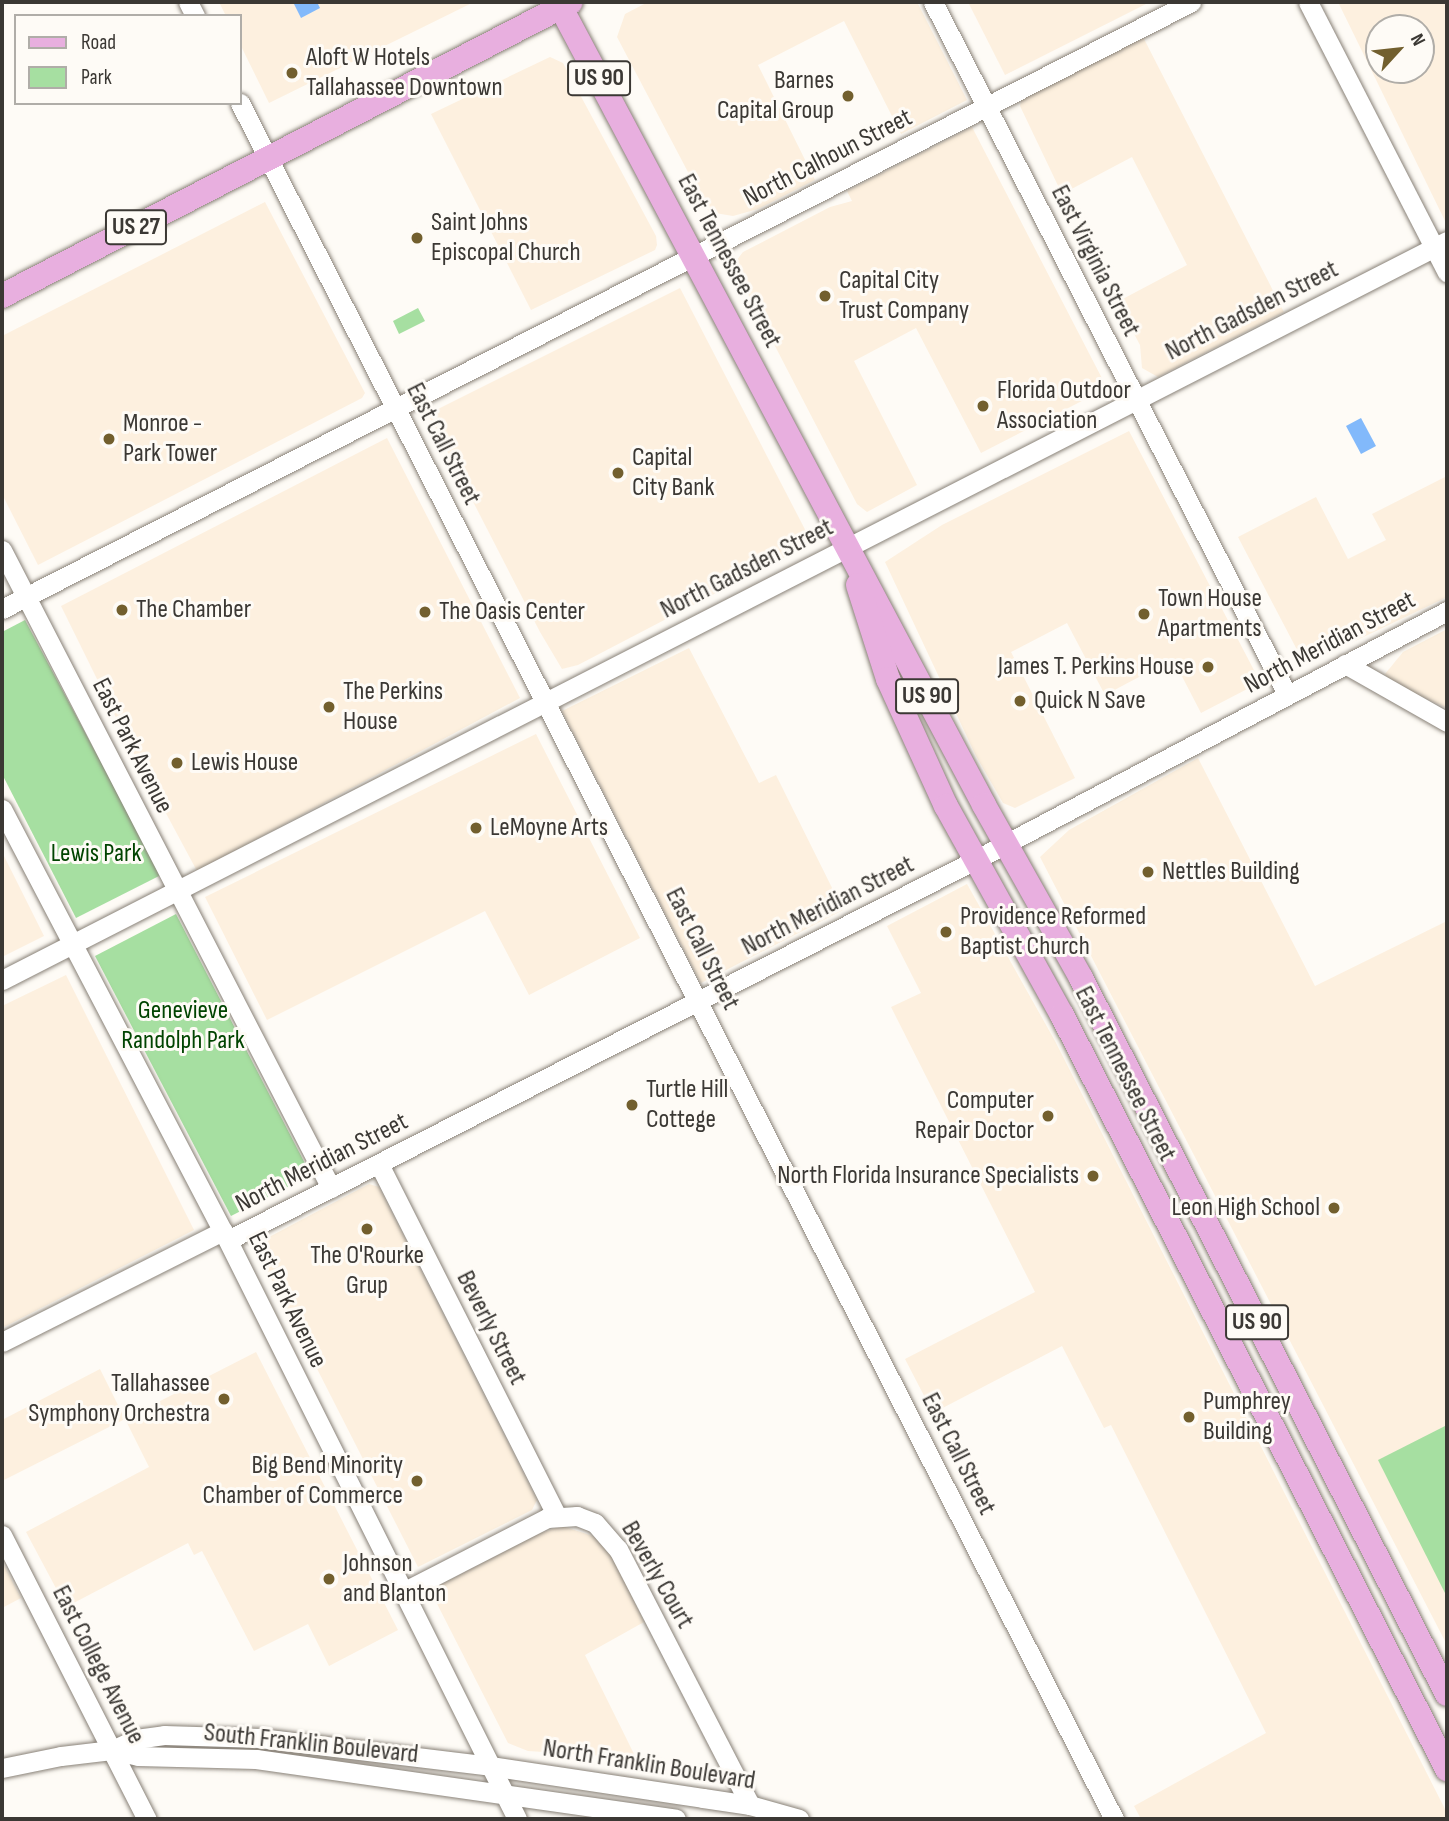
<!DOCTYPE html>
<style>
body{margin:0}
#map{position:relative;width:1449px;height:1821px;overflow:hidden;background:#fefbf6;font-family:"Sofia Sans Condensed",sans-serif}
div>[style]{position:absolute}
.built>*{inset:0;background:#fdf0df}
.green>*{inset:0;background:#a6dfa1}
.water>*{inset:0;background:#82b9fb}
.roads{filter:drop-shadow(0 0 2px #888177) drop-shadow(0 0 2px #888177)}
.minor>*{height:19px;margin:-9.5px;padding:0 9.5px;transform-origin:9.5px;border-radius:9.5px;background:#fff}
.major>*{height:24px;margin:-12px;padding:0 12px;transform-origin:12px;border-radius:12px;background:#e8afdf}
.dots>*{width:19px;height:19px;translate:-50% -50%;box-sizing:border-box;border:4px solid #fefbf6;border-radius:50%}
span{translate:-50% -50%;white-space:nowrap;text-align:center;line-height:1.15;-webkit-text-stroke:6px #fefbf6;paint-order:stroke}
.shield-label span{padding:2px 5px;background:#fefbf6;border:2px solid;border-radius:5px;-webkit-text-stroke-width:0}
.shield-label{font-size:24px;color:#3b3834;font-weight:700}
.poi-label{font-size:26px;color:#3b3834}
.left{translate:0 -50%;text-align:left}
.right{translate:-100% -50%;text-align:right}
.street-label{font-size:26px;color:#3b3834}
.park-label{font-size:26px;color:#014401}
.frame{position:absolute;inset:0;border:4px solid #3b3834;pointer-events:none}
.legend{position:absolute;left:14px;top:14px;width:228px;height:91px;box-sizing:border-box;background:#fefbf6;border:2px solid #b0ada8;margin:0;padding:9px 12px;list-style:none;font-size:21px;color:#3b3834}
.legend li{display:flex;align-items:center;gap:14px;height:35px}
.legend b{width:35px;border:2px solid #b0ada8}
.north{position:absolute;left:1365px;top:14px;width:70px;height:70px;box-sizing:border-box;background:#fefbf6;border:2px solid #b0ada8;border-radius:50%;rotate:63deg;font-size:19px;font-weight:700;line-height:28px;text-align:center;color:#3b3834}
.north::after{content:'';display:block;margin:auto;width:24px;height:32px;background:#725f2e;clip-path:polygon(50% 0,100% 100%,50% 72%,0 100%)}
</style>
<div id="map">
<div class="built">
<div style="clip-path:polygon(219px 2px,474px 2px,269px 103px,240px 44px,240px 16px,226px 16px)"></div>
<div style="clip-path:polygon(648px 2px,917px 2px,967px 100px,901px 134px,844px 21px,758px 65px,815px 180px,758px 209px,733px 216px,709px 212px,617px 37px,625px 14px)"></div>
<div style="clip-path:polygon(968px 2px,1150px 2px,1005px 75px)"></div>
<div style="clip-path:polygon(evenodd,1338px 2px,1447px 2px,1447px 225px,1338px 2px,1379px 28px,1421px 28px,1421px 70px,1379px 70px,1379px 28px)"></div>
<div style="clip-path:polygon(1142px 35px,1284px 312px,1158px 377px,1142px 368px,1140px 345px,1117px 302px,1187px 265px,1132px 157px,1062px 194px,1020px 106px,1022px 96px)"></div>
<div style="clip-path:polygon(550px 57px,563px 63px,656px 236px,657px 245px,655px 250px,531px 310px,431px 114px)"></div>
<div style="clip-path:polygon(972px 127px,1107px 388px,981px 453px,916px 328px,854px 361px,917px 485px,867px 512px,857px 504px,733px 265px,743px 252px,830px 207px,852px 201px,847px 191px)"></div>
<div style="clip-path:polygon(265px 202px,365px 393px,362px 398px,38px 565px,2px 494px,2px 336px)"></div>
<div style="clip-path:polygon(680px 288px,812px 543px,578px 665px,562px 669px,540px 632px,428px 414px)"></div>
<div style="clip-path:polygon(1129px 431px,1256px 674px,1256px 681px,1253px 686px,1201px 713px,1173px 659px,1105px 695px,1067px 623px,1011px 652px,1075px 778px,1015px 808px,1003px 803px,976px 756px,885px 562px,942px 525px)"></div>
<div style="clip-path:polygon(387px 438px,520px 698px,197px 871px,132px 750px,61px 606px)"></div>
<div style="clip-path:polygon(1447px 476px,1447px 597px,1305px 665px,1238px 537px,1316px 497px,1348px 559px,1386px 540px,1372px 514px)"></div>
<div style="clip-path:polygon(1447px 629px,1447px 708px,1393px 684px,1385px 674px,1403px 652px)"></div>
<div style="clip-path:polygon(689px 648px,759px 783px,776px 775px,843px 910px,701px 983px,562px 711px)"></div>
<div style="clip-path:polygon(536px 734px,640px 938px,529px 995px,485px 911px,267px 1020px,205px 897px)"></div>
<div style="clip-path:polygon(1198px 758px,1315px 986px,1447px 921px,1447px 1645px,1040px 857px,1069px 830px)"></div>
<div style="clip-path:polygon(2px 852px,44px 936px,2px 957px)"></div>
<div style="clip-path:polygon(967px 884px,1055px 1041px,1447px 1813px,1447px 1819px,1141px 1819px,1134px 1806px,1266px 1733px,1111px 1425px,1104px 1428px,1062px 1346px,933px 1413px,905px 1359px,1035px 1292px,891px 1007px,921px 993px,887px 926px)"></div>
<div style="clip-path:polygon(66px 975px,194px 1230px,2px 1328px,2px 1006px)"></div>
<div style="clip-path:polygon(369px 1184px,379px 1187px,537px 1500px,532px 1510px,418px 1567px,254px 1245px)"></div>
<div style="clip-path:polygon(256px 1352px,398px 1630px,329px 1666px,308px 1624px,254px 1651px,202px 1551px,194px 1555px,188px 1543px,66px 1607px,26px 1532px,149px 1467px,125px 1419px,2px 1481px,2px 1420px,100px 1369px,125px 1419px)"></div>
<div style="clip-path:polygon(562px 1526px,593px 1536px,609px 1549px,644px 1622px,585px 1655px,636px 1758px,528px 1751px,508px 1743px,430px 1590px,538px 1534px)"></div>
<div style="clip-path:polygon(2px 1561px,21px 1598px,2px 1608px)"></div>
</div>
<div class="green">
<div style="clip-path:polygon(418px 308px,425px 321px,399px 334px,393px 321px)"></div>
<div style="clip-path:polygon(25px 620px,161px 875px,76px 918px,2px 774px,2px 632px)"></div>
<div style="clip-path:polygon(176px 914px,311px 1175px,231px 1216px,95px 956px)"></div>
<div style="clip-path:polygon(1447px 1425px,1447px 1597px,1378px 1460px)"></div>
</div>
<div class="water">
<div style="clip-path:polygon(293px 2px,317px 2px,320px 8px,301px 18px)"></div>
<div style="clip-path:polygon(1361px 418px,1376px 446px,1361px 454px,1346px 426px)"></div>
</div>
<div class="roads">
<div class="minor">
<div style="left:188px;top:2px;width:16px;rotate:63deg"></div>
<div style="left:933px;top:2px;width:777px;rotate:62.91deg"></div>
<div style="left:1308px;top:2px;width:304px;rotate:62.8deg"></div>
<div style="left:240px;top:103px;width:1926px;rotate:63.01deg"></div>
<div style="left:2px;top:550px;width:718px;rotate:62.72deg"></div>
<div style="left:2px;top:609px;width:1335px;rotate:-27.04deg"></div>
<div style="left:1345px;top:664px;width:117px;rotate:29.6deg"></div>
<div style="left:2px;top:809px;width:476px;rotate:62.4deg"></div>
<div style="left:223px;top:1231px;width:657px;rotate:63.43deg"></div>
<div style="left:2px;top:980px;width:1623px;rotate:-27.09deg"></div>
<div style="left:379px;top:1164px;width:394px;rotate:63.2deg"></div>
<div style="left:228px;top:1240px;width:838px;rotate:-26.96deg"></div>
<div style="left:975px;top:860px;width:534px;rotate:-27.81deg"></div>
<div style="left:2px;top:1342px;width:247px;rotate:-26.7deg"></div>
<div style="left:2px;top:1535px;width:319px;rotate:63deg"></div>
<div style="left:403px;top:1592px;width:162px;rotate:-27.2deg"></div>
<div style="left:547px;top:1518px;width:30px;rotate:-4deg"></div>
<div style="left:577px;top:1516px;width:19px;rotate:21deg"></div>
<div style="left:595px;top:1523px;width:35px;rotate:49deg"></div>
<div style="left:618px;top:1549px;width:288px;rotate:62.7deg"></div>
<div style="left:112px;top:1750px;width:26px;rotate:-25deg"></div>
<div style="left:136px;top:1739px;width:28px;rotate:-8deg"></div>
<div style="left:164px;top:1735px;width:96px;rotate:1.8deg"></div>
<div style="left:260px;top:1738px;width:232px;rotate:6.9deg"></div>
<div style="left:490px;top:1766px;width:215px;rotate:8.5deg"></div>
<div style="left:703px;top:1798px;width:48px;rotate:8.5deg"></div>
<div style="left:750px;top:1805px;width:51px;rotate:15.9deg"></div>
<div style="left:2px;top:1768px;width:60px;rotate:-11.5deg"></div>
<div style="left:61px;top:1756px;width:51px;rotate:-6.7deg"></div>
<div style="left:112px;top:1750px;width:27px;rotate:13deg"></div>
<div style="left:138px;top:1756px;width:118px;rotate:1.5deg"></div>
<div style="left:256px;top:1759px;width:424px;rotate:8.1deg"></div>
</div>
<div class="major">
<div style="left:558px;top:2px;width:909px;rotate:62.05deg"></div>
<div style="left:984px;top:805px;width:198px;rotate:60.7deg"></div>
<div style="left:1081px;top:978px;width:804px;rotate:62.93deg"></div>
<div style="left:2px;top:296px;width:640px;rotate:-27.33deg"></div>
<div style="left:858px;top:585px;width:99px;rotate:72.3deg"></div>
<div style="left:888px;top:679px;width:140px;rotate:65.5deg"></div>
<div style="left:946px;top:806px;width:239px;rotate:61deg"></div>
<div style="left:1062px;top:1015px;width:847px;rotate:62.95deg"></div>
</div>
</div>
<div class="dots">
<div style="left:292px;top:73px;background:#725f2e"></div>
<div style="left:848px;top:96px;background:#725f2e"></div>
<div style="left:417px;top:238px;background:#725f2e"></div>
<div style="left:825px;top:296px;background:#725f2e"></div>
<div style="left:983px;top:406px;background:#725f2e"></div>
<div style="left:109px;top:439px;background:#725f2e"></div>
<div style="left:618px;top:473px;background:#725f2e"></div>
<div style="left:122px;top:610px;background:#725f2e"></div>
<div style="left:425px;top:612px;background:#725f2e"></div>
<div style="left:1144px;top:614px;background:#725f2e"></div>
<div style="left:1208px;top:667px;background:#725f2e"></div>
<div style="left:1020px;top:701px;background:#725f2e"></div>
<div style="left:329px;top:707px;background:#725f2e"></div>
<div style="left:177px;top:763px;background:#725f2e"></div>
<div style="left:476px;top:828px;background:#725f2e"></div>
<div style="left:1148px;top:872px;background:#725f2e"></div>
<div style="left:946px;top:932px;background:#725f2e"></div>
<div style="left:632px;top:1105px;background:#725f2e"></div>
<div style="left:1048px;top:1116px;background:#725f2e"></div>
<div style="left:1093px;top:1176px;background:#725f2e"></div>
<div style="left:1334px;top:1208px;background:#725f2e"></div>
<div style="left:367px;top:1229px;background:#725f2e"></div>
<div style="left:224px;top:1399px;background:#725f2e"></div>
<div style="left:1189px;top:1417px;background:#725f2e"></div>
<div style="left:417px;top:1481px;background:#725f2e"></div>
<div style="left:329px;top:1579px;background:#725f2e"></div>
</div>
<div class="shield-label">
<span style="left:599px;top:78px">US 90</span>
<span style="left:136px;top:227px">US 27</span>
<span style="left:927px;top:696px">US 90</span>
<span style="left:1257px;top:1322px">US 90</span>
</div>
<div class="poi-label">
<span class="left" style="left:306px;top:73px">Aloft W Hotels<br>Tallahassee Downtown</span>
<span class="right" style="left:834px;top:96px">Barnes<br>Capital Group</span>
<span class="left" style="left:431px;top:238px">Saint Johns<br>Episcopal Church</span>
<span class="left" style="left:839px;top:296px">Capital City<br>Trust Company</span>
<span class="left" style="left:997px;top:406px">Florida Outdoor<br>Association</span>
<span class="left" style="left:123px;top:439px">Monroe -<br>Park Tower</span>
<span class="left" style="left:632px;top:473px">Capital<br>City Bank</span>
<span class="left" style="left:1158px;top:614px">Town House<br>Apartments</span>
<span class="left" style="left:136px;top:610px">The Chamber</span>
<span class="left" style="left:439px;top:612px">The Oasis Center</span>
<span class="right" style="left:1194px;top:667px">James T. Perkins House</span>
<span class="left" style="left:343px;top:707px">The Perkins<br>House</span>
<span class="left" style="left:1034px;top:701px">Quick N Save</span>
<span class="left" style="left:191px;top:763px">Lewis House</span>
<span class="left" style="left:490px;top:828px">LeMoyne Arts</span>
<span class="left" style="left:1162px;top:872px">Nettles Building</span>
<span class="left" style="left:960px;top:932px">Providence Reformed<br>Baptist Church</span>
<span class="left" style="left:646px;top:1105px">Turtle Hill<br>Cottege</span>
<span class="right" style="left:1034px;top:1116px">Computer<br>Repair Doctor</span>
<span class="right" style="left:1079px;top:1176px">North Florida Insurance Specialists</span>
<span class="right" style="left:1320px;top:1208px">Leon High School</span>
<span style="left:367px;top:1271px">The O'Rourke<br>Grup</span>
<span class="right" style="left:210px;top:1399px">Tallahassee<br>Symphony Orchestra</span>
<span class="left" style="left:1203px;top:1417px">Pumphrey<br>Building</span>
<span class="right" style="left:403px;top:1481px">Big Bend Minority<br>Chamber of Commerce</span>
<span class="left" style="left:343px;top:1579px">Johnson<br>and Blanton</span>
</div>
<div class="street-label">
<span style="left:828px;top:158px;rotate:-27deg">North Calhoun Street</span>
<span style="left:729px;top:261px;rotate:62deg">East Tennessee Street</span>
<span style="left:1095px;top:261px;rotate:63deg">East Virginia Street</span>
<span style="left:1252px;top:311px;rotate:-27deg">North Gadsden Street</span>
<span style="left:443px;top:444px;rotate:63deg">East Call Street</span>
<span style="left:747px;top:569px;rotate:-27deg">North Gadsden Street</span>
<span style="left:1330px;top:643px;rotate:-28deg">North Meridian Street</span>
<span style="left:132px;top:746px;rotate:63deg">East Park Avenue</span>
<span style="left:828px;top:906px;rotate:-27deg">North Meridian Street</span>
<span style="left:702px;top:949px;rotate:63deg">East Call Street</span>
<span style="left:1125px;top:1074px;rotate:63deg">East Tennessee Street</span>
<span style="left:322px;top:1163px;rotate:-27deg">North Meridian Street</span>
<span style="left:287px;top:1300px;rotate:64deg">East Park Avenue</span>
<span style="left:491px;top:1328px;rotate:63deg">Beverly Street</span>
<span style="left:958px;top:1454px;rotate:63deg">East Call Street</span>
<span style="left:657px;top:1575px;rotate:60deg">Beverly Court</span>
<span style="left:98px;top:1665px;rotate:63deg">East College Avenue</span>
<span style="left:311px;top:1744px;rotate:6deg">South Franklin Boulevard</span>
<span style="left:649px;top:1765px;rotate:9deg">North Franklin Boulevard</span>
</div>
<div class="park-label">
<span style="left:96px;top:854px">Lewis Park</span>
<span style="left:183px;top:1026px">Genevieve<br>Randolph Park</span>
</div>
<div class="frame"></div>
<ul class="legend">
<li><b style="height:9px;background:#e8afdf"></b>Road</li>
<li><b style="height:19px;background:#a6dfa1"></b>Park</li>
</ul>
<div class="north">N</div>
</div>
